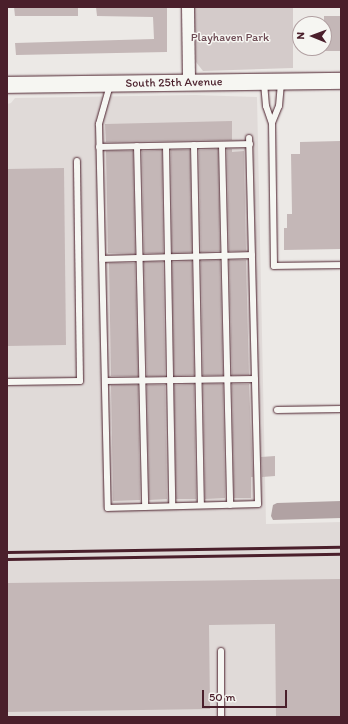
<!DOCTYPE html>
<style>
body{margin:0}
#map{position:relative;width:348px;height:724px;overflow:hidden;background:#ece9e6;font-family:Itim,sans-serif}
div>[style]{position:absolute}
.built>*{inset:0;background:#e0dad8}
.green>*{inset:0;background:#d4cbca}
.water>*{inset:0;background:#b1a2a3}
.building>*{inset:0;background:#c4b7b7}
.roads{filter:drop-shadow(0 0 1px #4a1f2b) drop-shadow(0 0 1px #4a1f2b)}
.service>*{height:6px;margin:-3px;padding:0 3px;transform-origin:3px;border-radius:3px;background:#f6f6f2}
.minor>*{height:12px;margin:-6px;padding:0 6px;transform-origin:6px;border-radius:6px;background:#f6f6f2}
.secondary>*{height:16px;margin:-8px;padding:0 8px;transform-origin:8px;border-radius:8px;background:#f6f6f2}
.rail>*{height:3px;margin:-1.5px;padding:0 1.5px;transform-origin:1.5px;border-radius:1.5px;background:#4a1f2b}
span{translate:-50% -50%;white-space:nowrap;text-align:center;line-height:1.15;-webkit-text-stroke:3px #f6f6f2;paint-order:stroke}
.park-label{font-size:12px;color:#6c4a53}
.street-label{font-size:12px;color:#4a1f2b}
.frame{position:absolute;inset:0;border:8px solid #4a1f2b;pointer-events:none}
.north{position:absolute;left:292px;top:16px;width:40px;height:40px;box-sizing:border-box;background:#f6f6f2;border:1px solid #b1a0a2;border-radius:50%;rotate:271deg;font-size:11px;font-weight:700;line-height:16px;text-align:center;color:#4a1f2b}
.north::after{content:'';display:block;margin:auto;width:14px;height:18px;background:#4a1f2b;clip-path:polygon(50% 0,100% 100%,50% 72%,0 100%)}
.scale{position:absolute;left:202px;top:690px;width:85px;height:18px;box-sizing:border-box;border:2px solid #4a1f2b;border-top:0;padding-left:5px;font-size:12px;line-height:14px;white-space:nowrap;color:#4a1f2b;-webkit-text-stroke:3px #f6f6f2;paint-order:stroke}
</style>
<div id="map">
<div class="built">
<div style="clip-path:polygon(195px 95px,257px 97px,266px 524px,341px 522px,341px 717px,7px 717px,7px 104px,11px 103px,15px 98px)"></div>
</div>
<div class="green">
<div style="clip-path:polygon(194px 7px,293px 7px,293px 68px,203px 71px,196px 62px)"></div>
</div>
<div class="water">
<div style="clip-path:polygon(341px 501px,341px 518px,273px 520px,271px 516px,273px 505px,277px 503px)"></div>
</div>
<div class="building">
<div style="clip-path:polygon(14px 7px,78px 7px,78px 16px,15px 16px)"></div>
<div style="clip-path:polygon(96px 7px,167px 7px,167px 52px,16px 55px,15px 43px,154px 39px,153px 17px,97px 16px)"></div>
<div style="clip-path:polygon(324px 16px,341px 16px,341px 51px,324px 51px)"></div>
<div style="clip-path:polygon(232px 121px,232px 140px,106px 142px,105px 124px)"></div>
<div style="clip-path:polygon(340px 141px,341px 249px,284px 250px,284px 228px,287px 228px,287px 214px,292px 214px,291px 154px,300px 154px,300px 142px)"></div>
<div style="clip-path:polygon(218px 149px,220px 251px,201px 252px,199px 150px)"></div>
<div style="clip-path:polygon(227px 149px,232px 149px,232px 152px,244px 151px,246px 251px,229px 251px)"></div>
<div style="clip-path:polygon(162px 150px,163px 253px,144px 253px,142px 151px)"></div>
<div style="clip-path:polygon(171px 150px,190px 150px,192px 252px,172px 253px)"></div>
<div style="clip-path:polygon(106px 151px,133px 151px,135px 254px,108px 253px)"></div>
<div style="clip-path:polygon(64px 168px,66px 345px,7px 346px,7px 169px)"></div>
<div style="clip-path:polygon(220px 260px,223px 375px,203px 375px,201px 261px)"></div>
<div style="clip-path:polygon(229px 260px,246px 260px,249px 375px,232px 375px)"></div>
<div style="clip-path:polygon(192px 261px,194px 375px,174px 376px,172px 262px)"></div>
<div style="clip-path:polygon(144px 262px,163px 262px,165px 376px,147px 376px)"></div>
<div style="clip-path:polygon(109px 263px,135px 263px,138px 376px,111px 376px)"></div>
<div style="clip-path:polygon(194px 384px,196px 499px,176px 499px,174px 385px)"></div>
<div style="clip-path:polygon(203px 384px,223px 384px,225px 498px,205px 499px)"></div>
<div style="clip-path:polygon(232px 384px,249px 384px,253px 477px,251px 477px,251px 498px,234px 498px)"></div>
<div style="clip-path:polygon(111px 385px,138px 385px,140px 500px,113px 501px)"></div>
<div style="clip-path:polygon(147px 385px,165px 385px,167px 499px,149px 500px)"></div>
<div style="clip-path:polygon(275px 456px,275px 476px,262px 477px,261px 457px)"></div>
<div style="clip-path:polygon(341px 579px,341px 717px,276px 717px,275px 624px,209px 625px,210px 709px,7px 712px,7px 583px)"></div>
</div>
<div class="roads">
<div class="service">
<div style="left:264px;top:83px;width:23px;rotate:85deg"></div>
<div style="left:266px;top:106px;width:18px;rotate:71deg"></div>
<div style="left:272px;top:123px;width:143px;rotate:89.2deg"></div>
<div style="left:274px;top:266px;width:67px;rotate:-0.9deg"></div>
<div style="left:110px;top:85px;width:41px;rotate:105.8deg"></div>
<div style="left:99px;top:124px;width:384px;rotate:88.7deg"></div>
<div style="left:108px;top:508px;width:150px;rotate:-1.5deg"></div>
<div style="left:258px;top:504px;width:366px;rotate:-91.4deg"></div>
<div style="left:272px;top:123px;width:18px;rotate:-68deg"></div>
<div style="left:279px;top:106px;width:24px;rotate:-85deg"></div>
<div style="left:194px;top:145px;width:360px;rotate:88.9deg"></div>
<div style="left:222px;top:145px;width:360px;rotate:88.7deg"></div>
<div style="left:137px;top:146px;width:361px;rotate:88.7deg"></div>
<div style="left:166px;top:146px;width:360px;rotate:89deg"></div>
<div style="left:99px;top:147px;width:151px;rotate:-1.1deg"></div>
<div style="left:102px;top:259px;width:150px;rotate:-1.5deg"></div>
<div style="left:105px;top:381px;width:150px;rotate:-0.8deg"></div>
<div style="left:7px;top:382px;width:73px;rotate:-0.8deg"></div>
<div style="left:80px;top:381px;width:220px;rotate:-90.8deg"></div>
<div style="left:277px;top:410px;width:64px;rotate:-0.9deg"></div>
<div style="left:221px;top:717px;width:66px;rotate:-90deg"></div>
</div>
<div class="minor">
<div style="left:188px;top:7px;width:75px;rotate:89.2deg"></div>
</div>
<div class="secondary">
<div style="left:7px;top:85px;width:334px;rotate:-0.7deg"></div>
</div>
</div>
<div class="rail">
<div style="left:7px;top:552px;width:334px;rotate:-0.9deg"></div>
<div style="left:7px;top:559px;width:334px;rotate:-0.9deg"></div>
</div>
<div class="park-label">
<span style="left:230px;top:38px">Playhaven Park</span>
</div>
<div class="street-label">
<span style="left:174px;top:83px;rotate:-1deg">South 25th Avenue</span>
</div>
<div class="frame"></div>
<div class="north">N</div>
<div class="scale">50 m</div>
</div>
